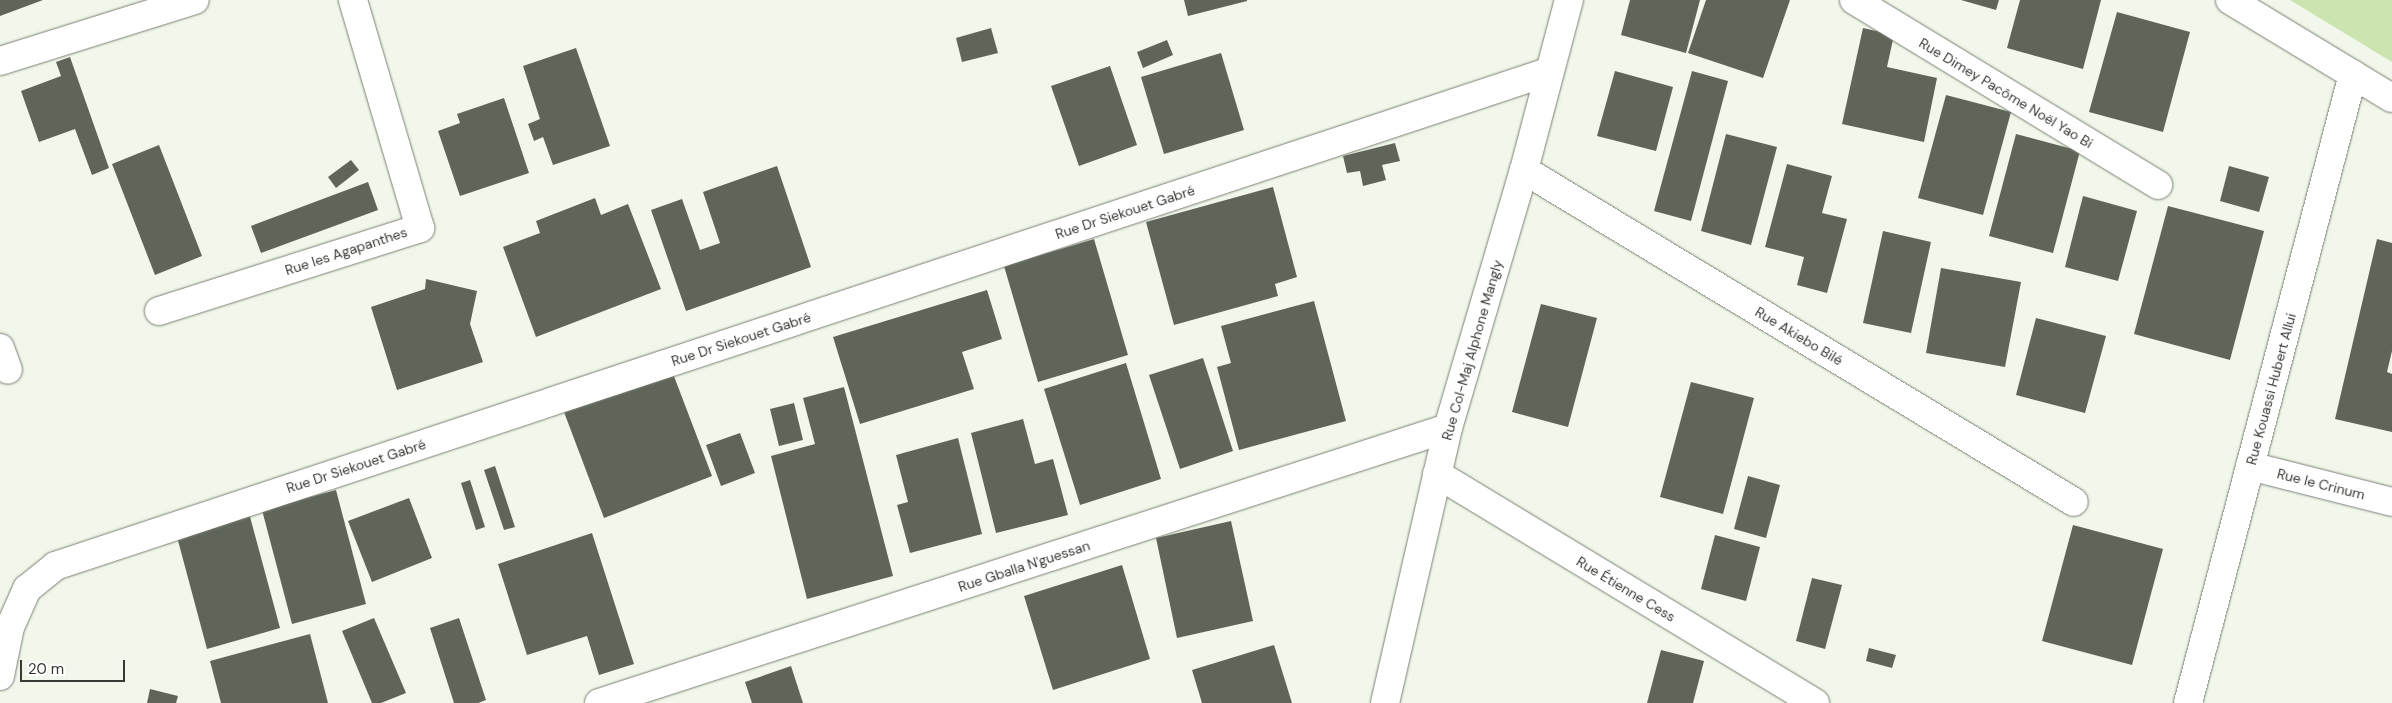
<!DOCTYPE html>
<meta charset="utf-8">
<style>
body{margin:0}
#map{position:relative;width:2392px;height:703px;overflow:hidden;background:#f1f7ea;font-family:"DM Sans",sans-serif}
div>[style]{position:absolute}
.green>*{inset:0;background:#cce4af}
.building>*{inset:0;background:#5f6559}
.roads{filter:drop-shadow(0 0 1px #7a8073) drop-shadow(0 0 1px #7a8073)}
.minor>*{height:28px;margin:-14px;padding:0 14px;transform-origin:14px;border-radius:14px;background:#fff}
span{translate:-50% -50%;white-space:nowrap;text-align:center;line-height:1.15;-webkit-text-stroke:5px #fff;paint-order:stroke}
.street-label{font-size:14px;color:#373934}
.scale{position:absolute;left:20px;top:660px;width:105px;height:22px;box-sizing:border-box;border:2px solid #373934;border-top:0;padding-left:6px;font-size:15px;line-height:18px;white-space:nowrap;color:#373934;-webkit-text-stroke:4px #fff;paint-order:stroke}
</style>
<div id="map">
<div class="green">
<div style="clip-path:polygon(2290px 0,2392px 0,2392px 62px)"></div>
</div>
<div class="building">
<div style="clip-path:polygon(0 0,43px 0,0 16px)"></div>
<div style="clip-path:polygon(1184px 0,1247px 0,1247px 1px,1188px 16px)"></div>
<div style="clip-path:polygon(1630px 0,1700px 0,1686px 53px,1621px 35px)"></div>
<div style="clip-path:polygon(1706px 0,1790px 0,1763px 78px,1688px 53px)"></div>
<div style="clip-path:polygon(1961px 0,1999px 0,1996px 10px)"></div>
<div style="clip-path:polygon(2020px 0,2101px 0,2083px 69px,2007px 48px)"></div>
<div style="clip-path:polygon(2117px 12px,2190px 32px,2163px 132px,2089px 112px)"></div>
<div style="clip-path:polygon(991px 28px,998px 53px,962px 62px,956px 38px)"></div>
<div style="clip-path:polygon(1863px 28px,1894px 35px,1887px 67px,1937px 78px,1924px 142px,1842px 124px)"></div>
<div style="clip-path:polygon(1167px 40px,1173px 55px,1143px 68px,1137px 52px)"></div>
<div style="clip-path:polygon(576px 48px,610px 146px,553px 165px,543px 137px,534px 141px,528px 124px,540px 119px,523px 66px)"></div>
<div style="clip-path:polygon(1221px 53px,1244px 130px,1164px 154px,1141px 77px)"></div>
<div style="clip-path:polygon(70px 57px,109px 168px,92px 175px,75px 129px,39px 142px,21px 91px,61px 76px,56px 62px)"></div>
<div style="clip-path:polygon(1110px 66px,1137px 145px,1079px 166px,1051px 86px)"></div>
<div style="clip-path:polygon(1615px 71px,1673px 87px,1656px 151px,1597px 136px)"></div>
<div style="clip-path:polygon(1692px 71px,1728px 81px,1691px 221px,1654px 211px)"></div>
<div style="clip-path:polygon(1946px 95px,2011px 112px,1983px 215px,1918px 198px)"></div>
<div style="clip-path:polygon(504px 98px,529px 173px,460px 196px,438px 131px,460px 123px,457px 114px)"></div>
<div style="clip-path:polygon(1726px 134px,1777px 147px,1751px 245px,1701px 231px)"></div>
<div style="clip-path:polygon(2016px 134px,2080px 151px,2053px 253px,1989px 236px)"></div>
<div style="clip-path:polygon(1395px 143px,1400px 161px,1382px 165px,1386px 180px,1363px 186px,1360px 171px,1347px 173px,1343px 156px)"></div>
<div style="clip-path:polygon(159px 145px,202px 256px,155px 275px,112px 164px)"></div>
<div style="clip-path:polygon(351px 160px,359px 170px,336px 188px,328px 177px)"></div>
<div style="clip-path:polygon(1787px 164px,1832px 176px,1822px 213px,1847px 219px,1827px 293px,1797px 285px,1804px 257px,1765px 247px)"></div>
<div style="clip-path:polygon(777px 166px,811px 267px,686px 311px,651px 210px,682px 199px,700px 250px,720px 243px,703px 192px)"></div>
<div style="clip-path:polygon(2229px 166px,2269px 177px,2259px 212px,2220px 201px)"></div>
<div style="clip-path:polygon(368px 182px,378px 210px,261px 253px,251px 226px)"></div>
<div style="clip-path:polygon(1273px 187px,1297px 277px,1275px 284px,1278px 296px,1174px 325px,1146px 222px)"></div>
<div style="clip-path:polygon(2083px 196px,2137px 211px,2118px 281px,2065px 267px)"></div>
<div style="clip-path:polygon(595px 198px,601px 215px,628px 204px,661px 289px,536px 337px,503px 247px,540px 233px,536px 221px)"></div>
<div style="clip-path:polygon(2168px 206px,2264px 231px,2230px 360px,2134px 334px)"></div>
<div style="clip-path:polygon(1883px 231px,1931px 242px,1911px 333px,1863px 323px)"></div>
<div style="clip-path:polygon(1094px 239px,1128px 355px,1038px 382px,1004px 266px)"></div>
<div style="clip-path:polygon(2377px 239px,2392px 243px,2392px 351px,2387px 372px,2392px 374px,2392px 432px,2335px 419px)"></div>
<div style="clip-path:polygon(1941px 268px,2021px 282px,2005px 367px,1926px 353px)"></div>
<div style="clip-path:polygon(426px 279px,477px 291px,470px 324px,483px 362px,397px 390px,371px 307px,425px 289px)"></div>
<div style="clip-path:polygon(987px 290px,1002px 339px,962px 352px,974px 389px,860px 424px,833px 337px)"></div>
<div style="clip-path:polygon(1314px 301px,1346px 421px,1239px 450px,1217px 367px,1231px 363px,1221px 326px)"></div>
<div style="clip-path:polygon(1541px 304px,1597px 318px,1568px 427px,1512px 412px)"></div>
<div style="clip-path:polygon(2036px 318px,2106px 336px,2085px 413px,2016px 395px)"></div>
<div style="clip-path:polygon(1203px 358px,1233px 451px,1180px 469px,1149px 375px)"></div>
<div style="clip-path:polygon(1126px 363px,1161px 479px,1080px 505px,1044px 389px)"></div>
<div style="clip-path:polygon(672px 371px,712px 476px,604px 518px,564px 412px)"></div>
<div style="clip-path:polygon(1691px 382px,1754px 398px,1723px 514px,1660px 497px)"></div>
<div style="clip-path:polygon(844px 387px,893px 576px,807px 599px,771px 456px,815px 444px,803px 398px)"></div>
<div style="clip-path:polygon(794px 403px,803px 440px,779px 446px,770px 409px)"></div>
<div style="clip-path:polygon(1023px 419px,1035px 464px,1053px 459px,1068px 515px,996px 533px,971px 433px)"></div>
<div style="clip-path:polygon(740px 433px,755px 473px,721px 486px,706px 445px)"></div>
<div style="clip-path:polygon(958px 438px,982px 534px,910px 553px,897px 505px,908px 502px,896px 455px)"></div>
<div style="clip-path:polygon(495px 466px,515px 527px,504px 530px,484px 470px)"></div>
<div style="clip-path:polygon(1748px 476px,1780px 485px,1766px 538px,1734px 529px)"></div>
<div style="clip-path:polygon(470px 480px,485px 527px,476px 530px,461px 483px)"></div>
<div style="clip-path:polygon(336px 490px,366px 604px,292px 624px,262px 510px)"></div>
<div style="clip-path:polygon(409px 498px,432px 558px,372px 582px,348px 521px)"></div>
<div style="clip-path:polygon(249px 513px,280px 628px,207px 649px,176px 533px)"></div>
<div style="clip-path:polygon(1231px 521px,1253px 621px,1177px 638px,1156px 538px)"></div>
<div style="clip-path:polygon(2073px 525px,2163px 549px,2132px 665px,2042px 641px)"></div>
<div style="clip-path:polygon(592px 533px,634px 664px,599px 675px,587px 636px,527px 655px,498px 564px)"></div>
<div style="clip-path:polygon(1715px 535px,1760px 547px,1746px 601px,1701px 589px)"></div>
<div style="clip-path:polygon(1122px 565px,1150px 659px,1053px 690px,1024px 596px)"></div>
<div style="clip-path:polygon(1812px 578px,1842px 585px,1825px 649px,1796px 641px)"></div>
<div style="clip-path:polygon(374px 618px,406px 693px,381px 703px,372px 703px,342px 631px)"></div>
<div style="clip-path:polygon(459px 618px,486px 700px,478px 703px,454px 703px,430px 628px)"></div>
<div style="clip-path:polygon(310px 634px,328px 703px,221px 703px,210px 661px)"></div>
<div style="clip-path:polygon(1274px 645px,1292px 703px,1202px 703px,1192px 670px)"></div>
<div style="clip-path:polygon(1869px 648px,1896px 655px,1892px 668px,1866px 661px)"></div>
<div style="clip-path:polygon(1661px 650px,1704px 661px,1693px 703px,1647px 703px)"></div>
<div style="clip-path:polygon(791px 666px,803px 703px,752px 703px,745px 682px)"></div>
<div style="clip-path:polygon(150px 689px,178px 696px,176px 703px,147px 703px)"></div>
</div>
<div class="roads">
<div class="minor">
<div style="left:1854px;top:0;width:356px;rotate:31.3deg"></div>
<div style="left:2230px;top:0;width:189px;rotate:31.2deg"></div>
<div style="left:0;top:61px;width:204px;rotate:-17.4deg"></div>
<div style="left:1524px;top:170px;width:642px;rotate:31.12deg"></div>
<div style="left:159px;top:311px;width:274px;rotate:-17.6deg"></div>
<div style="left:420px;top:228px;width:238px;rotate:-106.4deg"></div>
<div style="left:0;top:348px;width:23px;rotate:70deg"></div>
<div style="left:2250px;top:466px;width:146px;rotate:14.2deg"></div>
<div style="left:1437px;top:474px;width:442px;rotate:31.2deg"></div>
<div style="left:0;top:676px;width:50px;rotate:-78.5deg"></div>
<div style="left:10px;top:627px;width:42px;rotate:-65.9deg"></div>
<div style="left:27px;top:589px;width:36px;rotate:-39deg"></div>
<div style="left:55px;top:566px;width:1573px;rotate:-18.31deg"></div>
<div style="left:599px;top:703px;width:892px;rotate:-17.95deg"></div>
<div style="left:1385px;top:703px;width:282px;rotate:-77.1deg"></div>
<div style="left:1448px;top:428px;width:269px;rotate:-73.6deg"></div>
<div style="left:1524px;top:170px;width:176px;rotate:-75.2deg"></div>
<div style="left:2188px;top:703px;width:650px;rotate:-75.3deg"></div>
</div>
</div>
<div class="street-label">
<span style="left:2006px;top:93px;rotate:31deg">Rue Dimey Pacôme Noël Yao Bi</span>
<span style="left:1125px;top:212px;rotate:-18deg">Rue Dr Siekouet Gabré</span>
<span style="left:346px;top:251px;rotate:-18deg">Rue les Agapanthes</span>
<span style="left:1799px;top:336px;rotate:31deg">Rue Akiebo Bilé</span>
<span style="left:741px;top:339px;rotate:-18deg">Rue Dr Siekouet Gabré</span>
<span style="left:1472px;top:350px;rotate:-74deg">Rue Col-Maj Alphone Mangly</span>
<span style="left:2271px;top:389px;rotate:-75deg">Rue Kouassi Hubert Allui</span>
<span style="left:356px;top:466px;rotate:-18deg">Rue Dr Siekouet Gabré</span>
<span style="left:2321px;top:484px;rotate:14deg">Rue le Crinum</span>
<span style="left:1024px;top:566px;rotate:-18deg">Rue Gballa N'guessan</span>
<span style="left:1626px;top:589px;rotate:31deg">Rue Étienne Cess</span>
</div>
<div class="scale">20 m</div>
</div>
